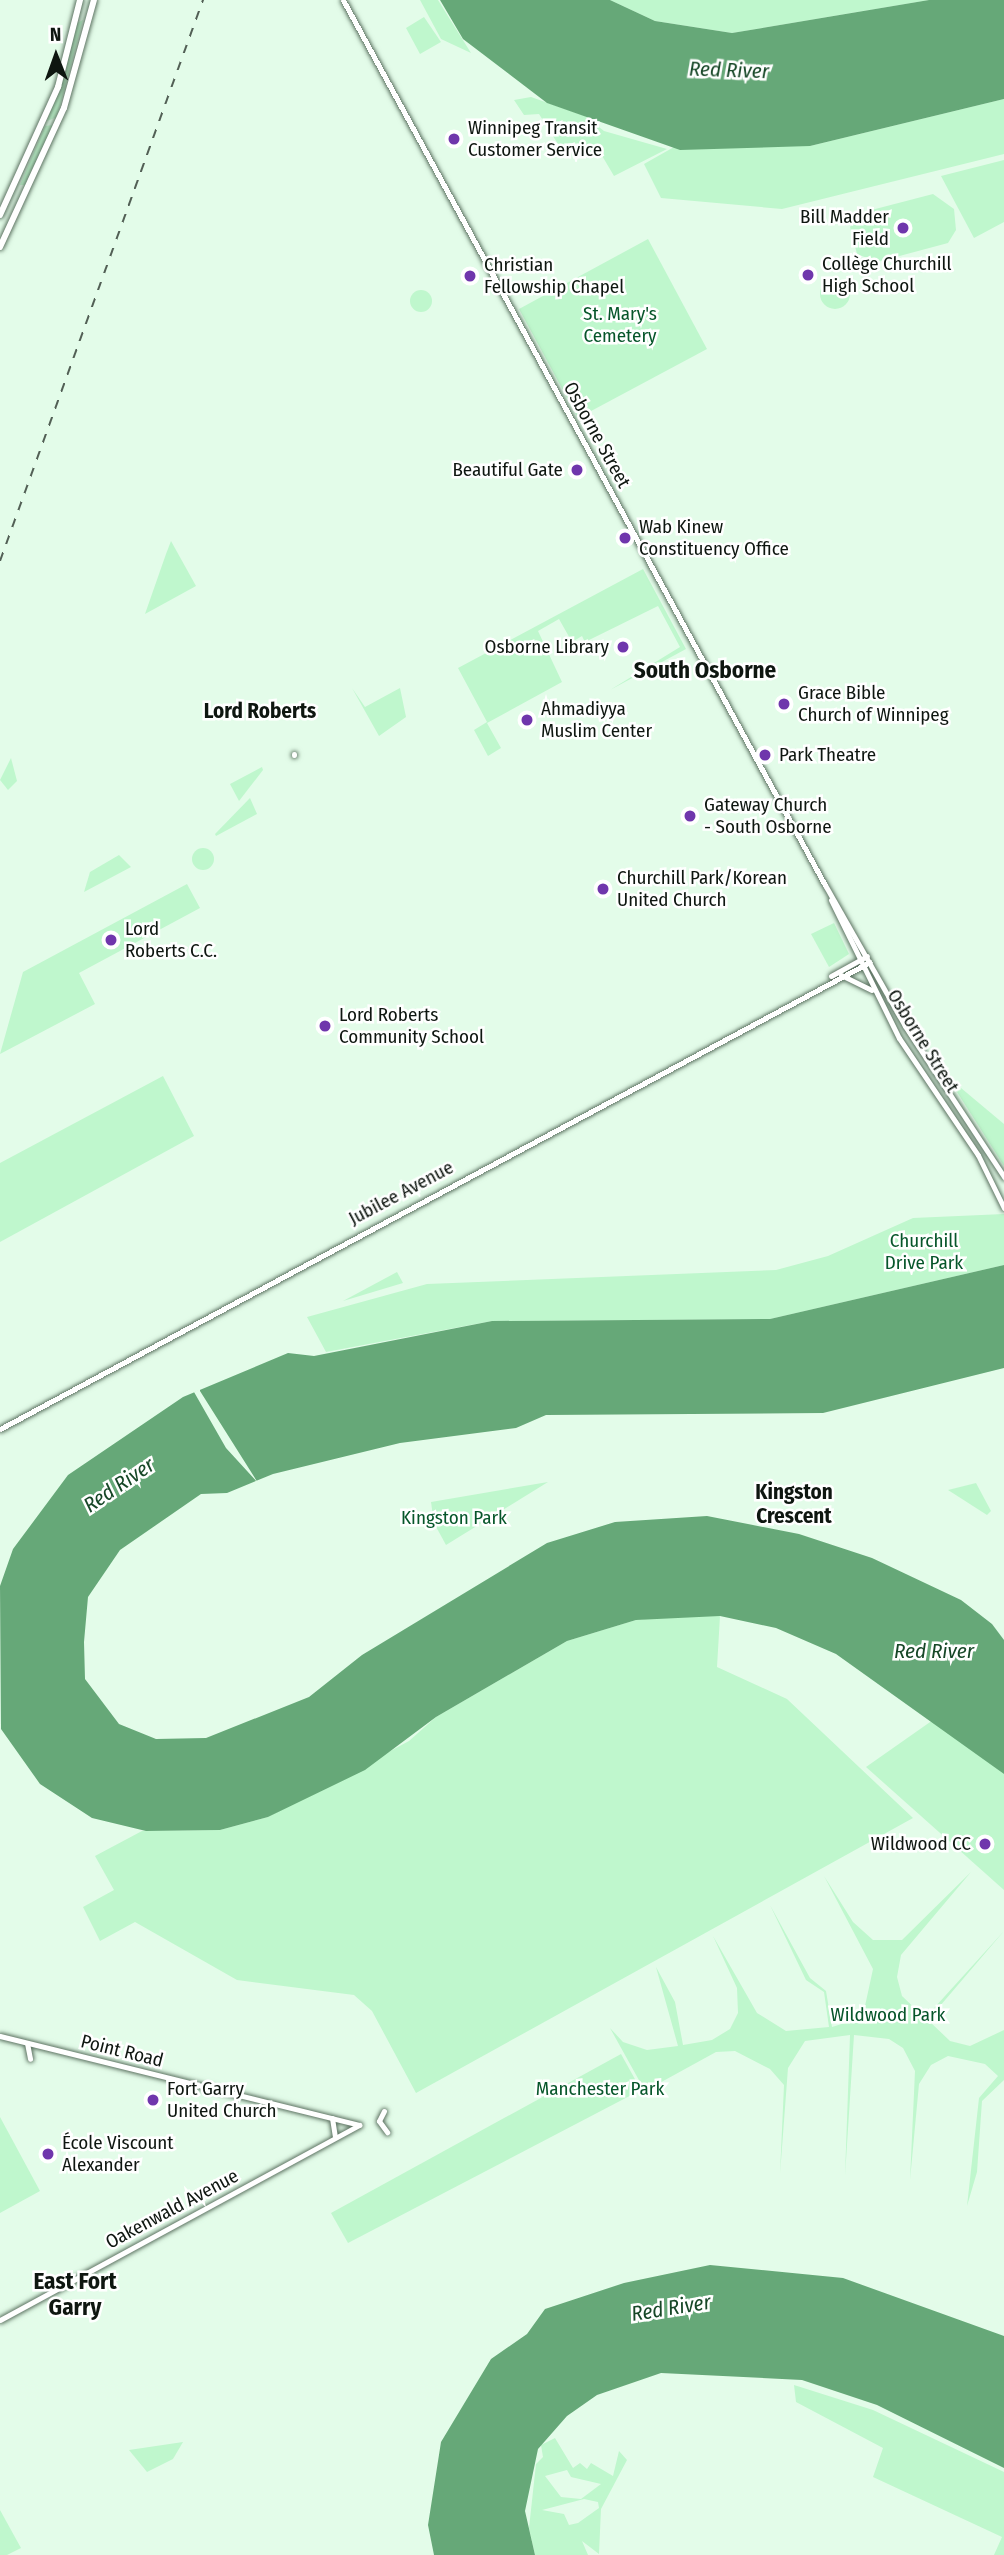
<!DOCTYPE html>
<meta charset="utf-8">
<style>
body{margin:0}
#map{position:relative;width:1004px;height:2555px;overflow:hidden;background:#e3fce9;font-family:"Fira Sans Condensed",sans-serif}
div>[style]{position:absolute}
.green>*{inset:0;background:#bff7cd}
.round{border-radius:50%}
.water>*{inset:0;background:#66a878}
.pier>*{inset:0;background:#e3fce9}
.roads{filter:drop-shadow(0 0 2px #5d7362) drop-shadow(0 0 2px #5d7362)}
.tertiary>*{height:5px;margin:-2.5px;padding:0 2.5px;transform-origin:2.5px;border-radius:2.5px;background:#fff}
.secondary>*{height:5px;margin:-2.5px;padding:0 2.5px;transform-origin:2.5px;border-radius:2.5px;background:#fff}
.primary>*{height:6px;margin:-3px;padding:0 3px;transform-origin:3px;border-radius:3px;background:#fff}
.rail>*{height:2px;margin-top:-1px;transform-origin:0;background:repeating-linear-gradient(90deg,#525f55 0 9px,transparent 0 18px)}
.dots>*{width:19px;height:19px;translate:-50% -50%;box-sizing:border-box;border:4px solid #fff;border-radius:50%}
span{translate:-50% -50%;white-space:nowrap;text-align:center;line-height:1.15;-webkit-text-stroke:5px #fff;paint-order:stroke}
.poi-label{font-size:19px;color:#0e1610}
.left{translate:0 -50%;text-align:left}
.right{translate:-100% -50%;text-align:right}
.park-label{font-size:19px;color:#06562a}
.street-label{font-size:19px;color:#0e1610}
.water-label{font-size:21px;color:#164727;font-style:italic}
.neighbourhood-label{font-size:21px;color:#0e1610;font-weight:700}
.quarter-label{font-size:23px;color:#0e1610;font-weight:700}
.north{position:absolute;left:21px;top:21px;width:70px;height:70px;-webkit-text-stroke:5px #fff;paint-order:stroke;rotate:359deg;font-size:19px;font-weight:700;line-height:28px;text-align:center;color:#0e1610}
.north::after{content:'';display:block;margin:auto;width:24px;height:32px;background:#0e1610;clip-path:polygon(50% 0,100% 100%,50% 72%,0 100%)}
</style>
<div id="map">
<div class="green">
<div style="clip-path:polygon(420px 0,438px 0,471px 53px,441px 39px)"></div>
<div style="clip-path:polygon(610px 0,929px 0,732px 33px,655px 21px)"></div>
<div style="clip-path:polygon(424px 17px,441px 42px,420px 54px,406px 28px)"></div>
<div style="clip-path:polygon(83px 20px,57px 117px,47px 121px,77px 23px)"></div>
<div style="clip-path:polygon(531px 97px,585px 116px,604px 131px,667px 149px,614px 176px,601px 154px,558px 144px,539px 114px,524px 115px,514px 100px)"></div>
<div style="clip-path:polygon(1004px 99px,1004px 154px,782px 209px,661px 198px,644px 164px,674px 147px,810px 146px)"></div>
<div style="clip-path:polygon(53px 125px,25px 185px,20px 185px,45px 126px)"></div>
<div style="clip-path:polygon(1004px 160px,1004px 222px,974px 238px,941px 176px)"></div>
<div style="clip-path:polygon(933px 194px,954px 209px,956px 230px,948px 243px,877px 262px,857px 254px,850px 227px,860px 213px)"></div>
<div style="clip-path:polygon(648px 239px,707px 349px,578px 418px,519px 309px)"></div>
<div class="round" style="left:820px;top:279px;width:30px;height:30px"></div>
<div class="round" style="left:410px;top:290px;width:22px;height:22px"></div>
<div style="clip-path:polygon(171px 541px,196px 586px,145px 614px,166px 554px)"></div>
<div style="clip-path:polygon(643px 569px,686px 649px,610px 690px,680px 647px,658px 606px,585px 642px,582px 636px,572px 642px,559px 619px,538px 631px,562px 682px,487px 723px,501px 748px,488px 756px,474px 730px,487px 722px,458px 668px)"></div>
<div style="clip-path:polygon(352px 688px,365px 707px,400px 688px,406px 717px,379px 736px)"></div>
<div style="clip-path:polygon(11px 758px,17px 781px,8px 790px,0 780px)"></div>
<div style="clip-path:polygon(262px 767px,263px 770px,239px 801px,230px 784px)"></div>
<div style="clip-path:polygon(250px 798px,257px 814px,216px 836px,215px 834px)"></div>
<div class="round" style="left:192px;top:848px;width:22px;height:22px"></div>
<div style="clip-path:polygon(119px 855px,131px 867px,84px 892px,90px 872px)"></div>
<div style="clip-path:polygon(187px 884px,200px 908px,79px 973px,95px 1004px,0 1054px,23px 972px)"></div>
<div style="clip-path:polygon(834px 923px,849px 954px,829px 967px,811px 934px)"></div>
<div style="clip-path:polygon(163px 1076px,194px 1136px,0 1242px,0 1163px)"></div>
<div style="clip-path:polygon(961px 1088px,1004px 1124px,1004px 1166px,957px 1092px)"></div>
<div style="clip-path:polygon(1004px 1214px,1004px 1265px,770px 1319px,492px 1321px,326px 1352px,307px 1317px,427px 1284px,776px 1270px,828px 1256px,913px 1218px)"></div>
<div style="clip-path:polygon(397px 1272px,403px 1283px,343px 1301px)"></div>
<div style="clip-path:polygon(548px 1482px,446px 1545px,434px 1523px,431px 1502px)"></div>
<div style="clip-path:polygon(976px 1483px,991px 1511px,987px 1515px,948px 1490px)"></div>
<div style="clip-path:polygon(679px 1615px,720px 1616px,717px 1667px,787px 1699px,913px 1818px,416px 2093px,372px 2011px,354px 1995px,237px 1980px,135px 1922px,100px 1941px,83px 1907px,114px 1890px,95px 1856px,142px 1831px,220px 1830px,268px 1817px,409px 1741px,436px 1717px,567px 1641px,636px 1620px)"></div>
<div style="clip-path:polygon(933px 1720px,1004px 1774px,1004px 1890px,866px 1767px)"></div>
<div style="clip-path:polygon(971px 1872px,901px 1955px,897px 1977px,902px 1996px,925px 2018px,1004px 1931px,928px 2020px,950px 2041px,970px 2046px,1004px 2030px,1004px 2080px,982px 2101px,977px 2172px,967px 2206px,979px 2098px,998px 2076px,985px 2064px,948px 2056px,931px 2065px,919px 2084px,910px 2180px,915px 2071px,903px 2048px,889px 2039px,854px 2035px,845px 2176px,850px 2035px,805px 2041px,788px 2068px,780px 2174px,784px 2085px,770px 2069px,735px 2051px,716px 2052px,645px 2091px,610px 2028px,623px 2042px,647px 2050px,678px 2046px,656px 1967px,675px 2002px,683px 2045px,712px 2040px,730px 2029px,738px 2013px,737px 1988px,713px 1936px,757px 2013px,786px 2031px,829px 2027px,824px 1992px,806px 1980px,770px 1905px,810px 1978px,826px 1991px,832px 2027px,848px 2022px,865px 2006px,873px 1969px,824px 1876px,853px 1922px,873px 1940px,902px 1940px)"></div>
<div style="clip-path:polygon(621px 2054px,641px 2090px,348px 2243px,331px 2213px)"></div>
<div style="clip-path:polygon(0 2117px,40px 2191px,0 2213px)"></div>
<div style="clip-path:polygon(794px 2385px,873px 2410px,1004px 2472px,1004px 2555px,994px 2555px,1002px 2537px,873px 2477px,883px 2448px,796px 2402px)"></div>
<div style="clip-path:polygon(evenodd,555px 2438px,573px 2468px,580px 2463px,587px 2469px,591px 2463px,613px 2476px,619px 2451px,627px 2460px,601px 2509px,599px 2554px,582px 2541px,588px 2555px,535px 2555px,529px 2528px,536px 2464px,543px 2457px,541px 2445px,555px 2438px,567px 2470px,571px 2477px,601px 2484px,581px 2499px,561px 2497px,545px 2476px,567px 2470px,555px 2438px,584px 2499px,598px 2502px,599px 2508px,578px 2523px,569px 2525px,564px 2514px,542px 2510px,584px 2499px)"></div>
<div style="clip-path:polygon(183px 2442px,173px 2459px,147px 2472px,129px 2450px)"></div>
<div style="clip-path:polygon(0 2510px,21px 2548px,7px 2555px,0 2555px)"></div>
</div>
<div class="water">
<div style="clip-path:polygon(440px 0,610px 0,655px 21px,732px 33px,929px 0,1004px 0,1004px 99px,810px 146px,680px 150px,547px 103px,463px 39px)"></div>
<div style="clip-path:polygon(1004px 1265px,1004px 1368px,823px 1413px,546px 1415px,516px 1428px,400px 1443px,273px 1474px,227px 1493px,201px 1494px,120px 1550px,88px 1597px,84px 1642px,85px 1679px,119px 1724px,156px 1739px,206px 1738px,309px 1697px,362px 1655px,547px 1543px,615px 1522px,707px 1516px,799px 1534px,872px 1558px,961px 1600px,992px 1624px,1004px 1640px,1004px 1774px,836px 1654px,776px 1628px,720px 1616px,636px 1620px,567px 1641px,436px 1717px,365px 1770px,268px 1817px,220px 1830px,146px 1831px,92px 1818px,40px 1784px,1px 1729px,0 1586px,13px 1549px,68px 1475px,183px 1397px,288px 1353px,314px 1356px,492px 1321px,770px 1319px)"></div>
<div style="clip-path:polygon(710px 2265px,843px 2278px,1004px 2336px,1004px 2468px,877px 2405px,802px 2380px,661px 2373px,597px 2395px,567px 2416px,538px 2449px,525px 2511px,535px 2555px,434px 2555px,428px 2525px,441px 2442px,491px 2359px,527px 2334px,545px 2309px,624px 2283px)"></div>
</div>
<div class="pier">
<div style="clip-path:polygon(200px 1389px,200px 1391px,258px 1483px,226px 1448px,194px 1392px)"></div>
</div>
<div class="roads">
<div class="tertiary">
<div style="left:294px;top:754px;width:1px;rotate:90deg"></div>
<div style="left:0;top:2036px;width:370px;rotate:13.9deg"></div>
<div style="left:27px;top:2043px;width:16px;rotate:79deg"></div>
<div style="left:384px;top:2111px;width:11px;rotate:117deg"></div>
<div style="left:379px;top:2121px;width:14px;rotate:54deg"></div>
<div style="left:332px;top:2118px;width:18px;rotate:81deg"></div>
<div style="left:0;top:2320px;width:409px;rotate:-28.5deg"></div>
</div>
<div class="secondary">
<div style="left:343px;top:0;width:1008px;rotate:61.43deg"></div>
<div style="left:825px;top:885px;width:162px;rotate:60.4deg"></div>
<div style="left:905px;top:1026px;width:181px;rotate:56.7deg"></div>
<div style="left:831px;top:900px;width:154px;rotate:63.8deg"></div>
<div style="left:899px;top:1038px;width:141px;rotate:56deg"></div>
<div style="left:978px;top:1155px;width:59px;rotate:63.9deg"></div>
<div style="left:841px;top:975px;width:34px;rotate:26deg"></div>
<div style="left:831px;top:976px;width:41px;rotate:-29.1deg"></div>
<div style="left:0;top:1429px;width:987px;rotate:-28.23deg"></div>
</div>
<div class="primary">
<div style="left:0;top:215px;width:141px;rotate:-65.6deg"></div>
<div style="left:58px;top:87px;width:90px;rotate:-75.8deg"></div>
<div style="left:0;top:247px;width:153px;rotate:-65.3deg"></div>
<div style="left:64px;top:108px;width:112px;rotate:-74.5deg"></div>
</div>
</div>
<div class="rail">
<div style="left:0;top:561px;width:597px;rotate:-70.11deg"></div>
</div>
<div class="dots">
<div style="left:454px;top:139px;background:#6f36ac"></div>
<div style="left:903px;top:228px;background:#6f36ac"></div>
<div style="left:808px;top:275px;background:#6f36ac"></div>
<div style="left:470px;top:276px;background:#6f36ac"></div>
<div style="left:577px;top:470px;background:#6f36ac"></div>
<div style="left:625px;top:538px;background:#6f36ac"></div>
<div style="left:623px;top:647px;background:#6f36ac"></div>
<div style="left:784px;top:704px;background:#6f36ac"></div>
<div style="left:527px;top:720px;background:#6f36ac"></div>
<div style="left:765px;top:755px;background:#6f36ac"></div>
<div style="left:690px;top:816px;background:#6f36ac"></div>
<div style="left:603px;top:889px;background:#6f36ac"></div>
<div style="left:111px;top:940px;background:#6f36ac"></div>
<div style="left:325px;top:1026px;background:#6f36ac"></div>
<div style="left:985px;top:1844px;background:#6f36ac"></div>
<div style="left:153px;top:2100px;background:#6f36ac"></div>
<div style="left:48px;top:2154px;background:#6f36ac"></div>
</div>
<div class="poi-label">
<span class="left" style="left:468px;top:139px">Winnipeg Transit<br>Customer Service</span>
<span class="right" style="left:889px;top:228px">Bill Madder<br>Field</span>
<span class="left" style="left:822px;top:275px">Collège Churchill<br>High School</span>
<span class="left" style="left:484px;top:276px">Christian<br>Fellowship Chapel</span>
<span class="right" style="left:563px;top:470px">Beautiful Gate</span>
<span class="left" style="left:639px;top:538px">Wab Kinew<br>Constituency Office</span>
<span class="right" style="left:609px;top:647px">Osborne Library</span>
<span class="left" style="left:798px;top:704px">Grace Bible<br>Church of Winnipeg</span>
<span class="left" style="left:541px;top:720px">Ahmadiyya<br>Muslim Center</span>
<span class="left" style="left:779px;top:755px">Park Theatre</span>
<span class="left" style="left:704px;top:816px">Gateway Church<br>- South Osborne</span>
<span class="left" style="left:617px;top:889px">Churchill Park/Korean<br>United Church</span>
<span class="left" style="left:125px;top:940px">Lord<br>Roberts C.C.</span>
<span class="left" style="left:339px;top:1026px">Lord Roberts<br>Community School</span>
<span class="right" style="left:971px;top:1844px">Wildwood CC</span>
<span class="left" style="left:167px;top:2100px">Fort Garry<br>United Church</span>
<span class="left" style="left:62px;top:2154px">École Viscount<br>Alexander</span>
</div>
<div class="park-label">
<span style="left:620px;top:325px">St. Mary's<br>Cemetery</span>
<span style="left:924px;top:1252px">Churchill<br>Drive Park</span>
<span style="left:454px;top:1518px">Kingston Park</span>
<span style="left:888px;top:2015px">Wildwood Park</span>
<span style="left:600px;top:2089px">Manchester Park</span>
</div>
<div class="street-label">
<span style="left:597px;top:435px;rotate:61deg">Osborne Street</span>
<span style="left:923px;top:1041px;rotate:58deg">Osborne Street</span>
<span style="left:401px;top:1193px;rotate:-28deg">Jubilee Avenue</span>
<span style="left:122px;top:2051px;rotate:14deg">Point Road</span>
<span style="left:172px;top:2209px;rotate:-28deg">Oakenwald Avenue</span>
</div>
<div class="water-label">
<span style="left:729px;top:70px;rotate:2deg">Red River</span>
<span style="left:119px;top:1485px;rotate:-34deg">Red River</span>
<span style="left:934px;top:1651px">Red River</span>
<span style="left:671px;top:2308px;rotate:-9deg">Red River</span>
</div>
<div class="neighbourhood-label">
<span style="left:260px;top:711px">Lord Roberts</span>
<span style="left:794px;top:1504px">Kingston<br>Crescent</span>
</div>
<div class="quarter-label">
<span style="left:705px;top:670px">South Osborne</span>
<span style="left:75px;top:2294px">East Fort<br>Garry</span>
</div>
<div class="north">N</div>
</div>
